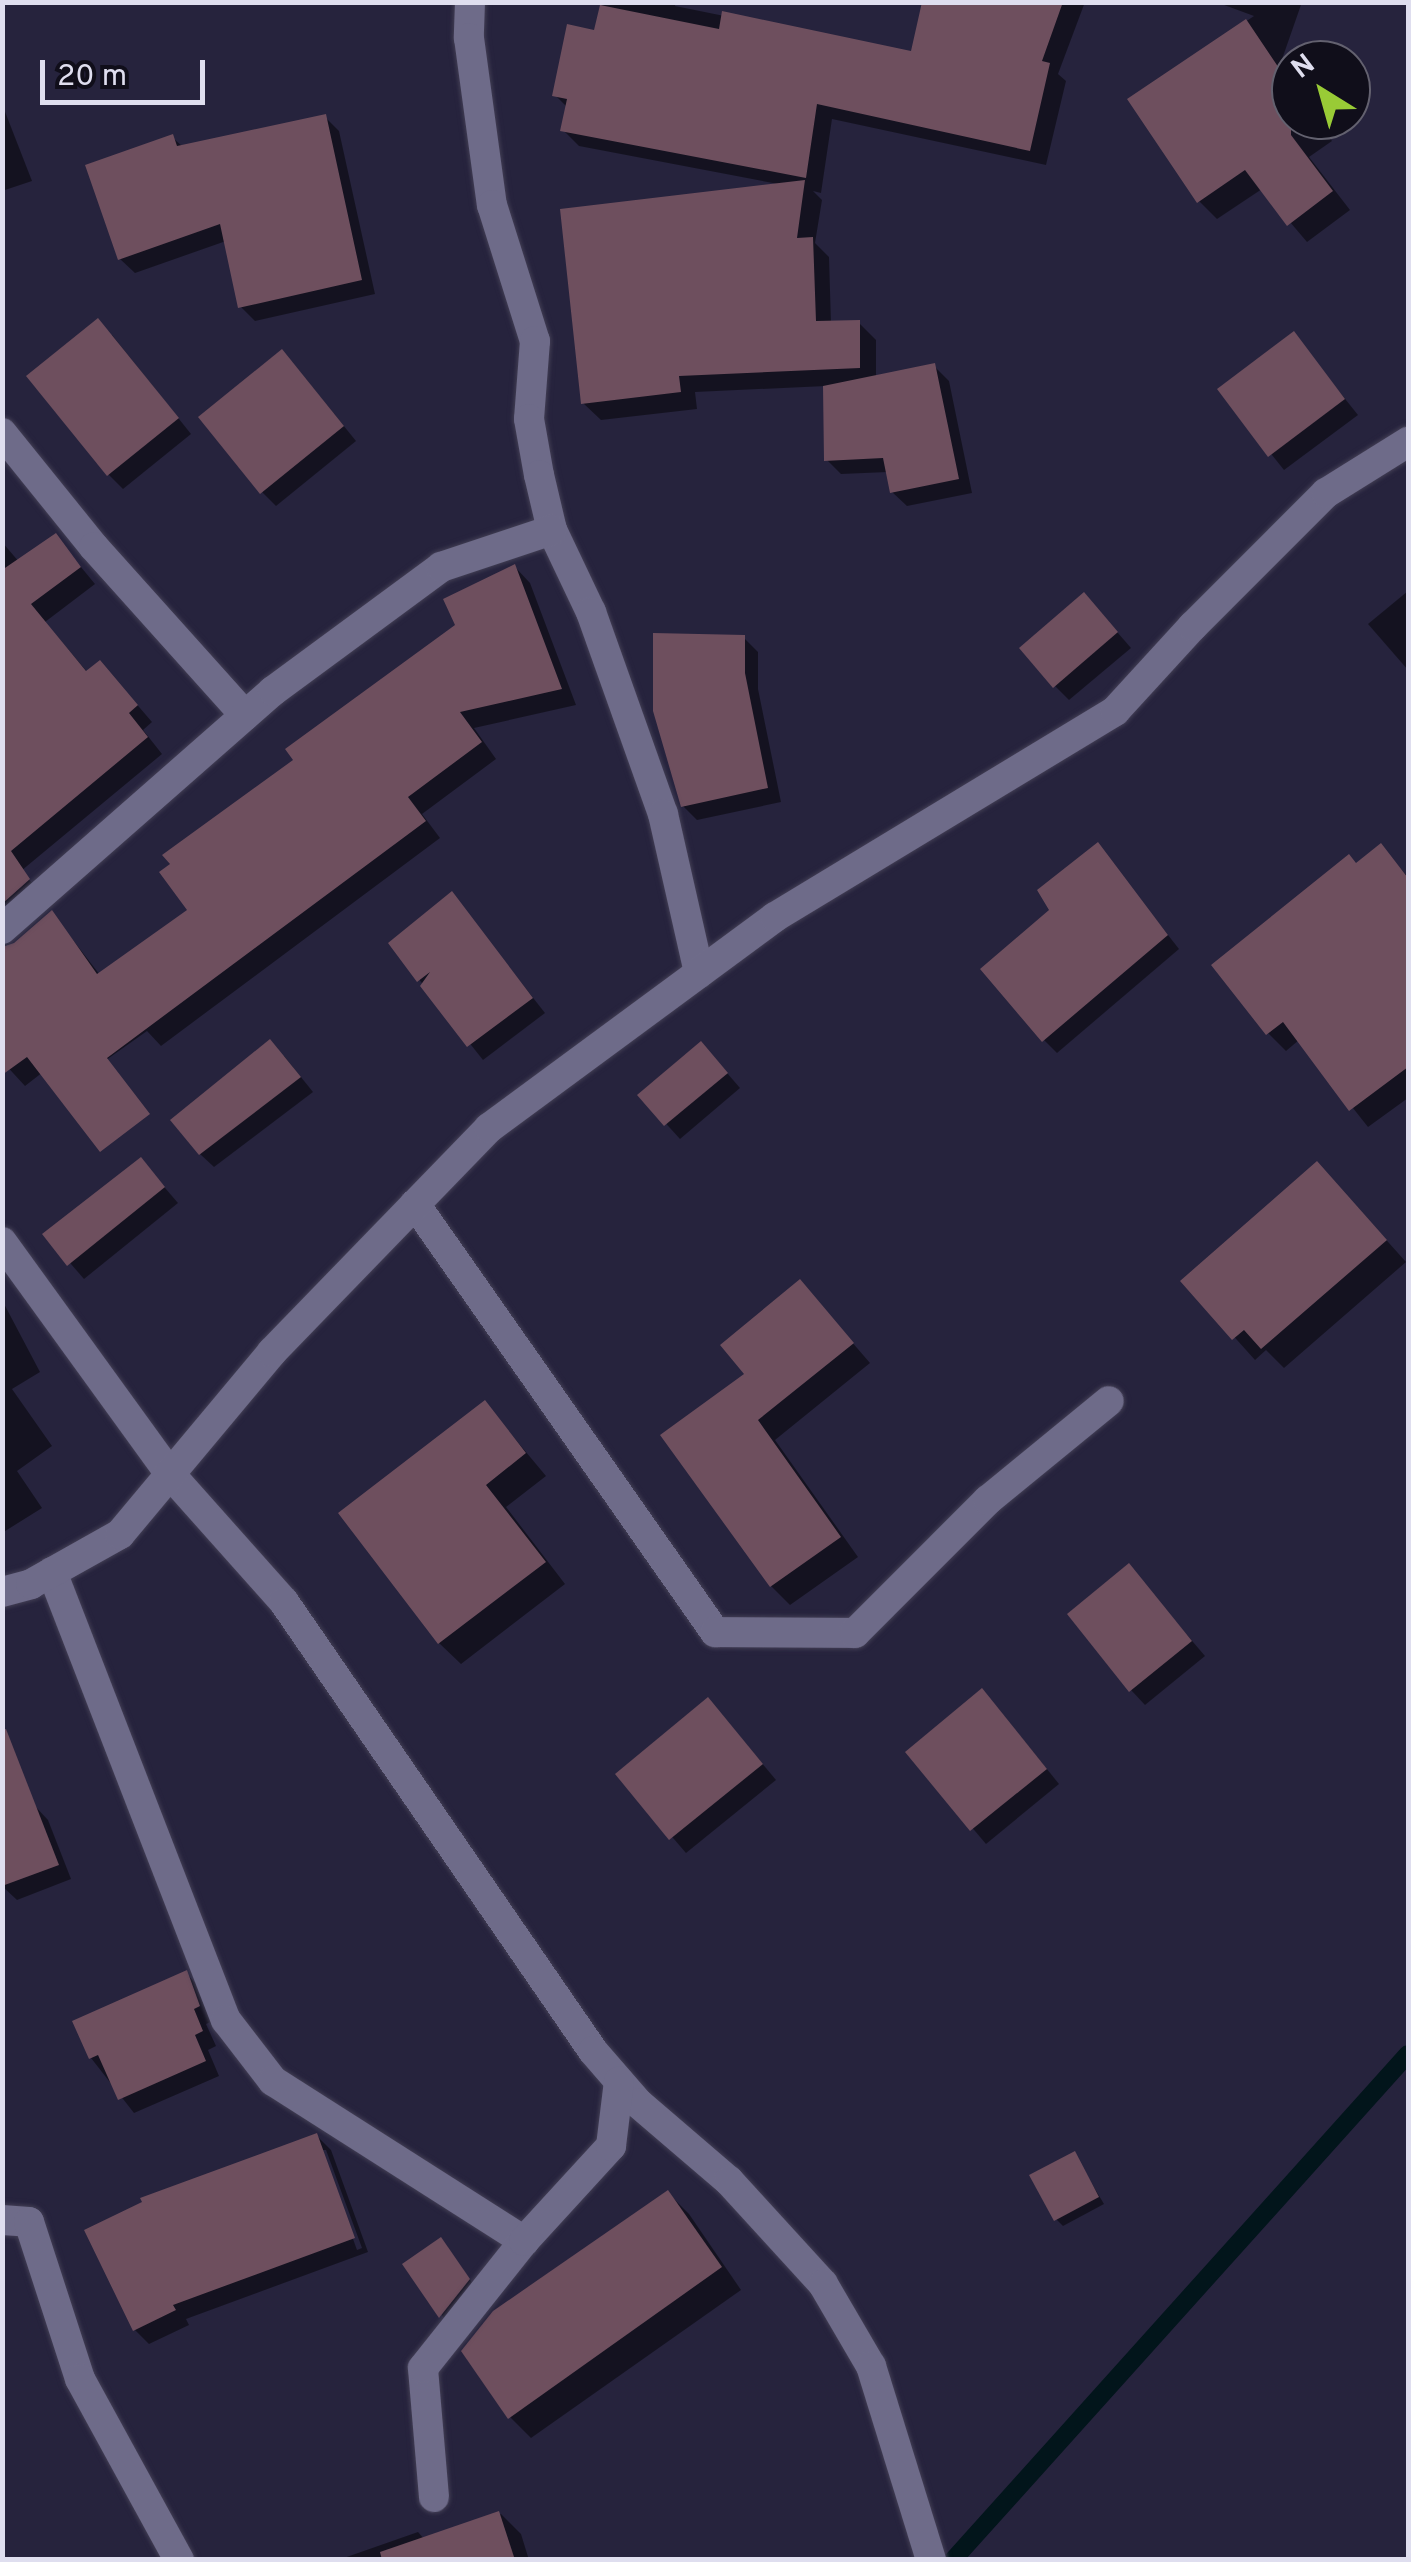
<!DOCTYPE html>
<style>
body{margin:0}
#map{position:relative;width:1411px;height:2562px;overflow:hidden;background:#26233d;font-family:Overpass,sans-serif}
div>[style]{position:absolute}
.shadow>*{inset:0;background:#0007}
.stream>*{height:18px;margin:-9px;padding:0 9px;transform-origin:9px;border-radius:9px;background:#02151b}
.building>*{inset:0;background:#6e4f5e}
.roads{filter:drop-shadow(0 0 2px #423e54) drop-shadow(0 0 2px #423e54)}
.minor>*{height:30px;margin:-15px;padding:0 15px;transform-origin:15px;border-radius:15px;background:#6e6b89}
span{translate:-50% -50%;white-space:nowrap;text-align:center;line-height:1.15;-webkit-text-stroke:8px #100e1a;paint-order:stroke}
.frame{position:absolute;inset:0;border:5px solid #dfdeef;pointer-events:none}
.north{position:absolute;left:1271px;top:40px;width:100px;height:100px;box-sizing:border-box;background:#100e1a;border:2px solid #63616f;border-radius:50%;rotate:323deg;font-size:28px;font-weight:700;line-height:40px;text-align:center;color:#dfdeef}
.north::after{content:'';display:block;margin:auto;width:35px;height:45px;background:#99cb36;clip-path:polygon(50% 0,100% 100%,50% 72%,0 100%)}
.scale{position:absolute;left:40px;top:60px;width:165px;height:45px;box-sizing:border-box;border:5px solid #dfdeef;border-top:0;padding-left:12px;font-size:30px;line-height:35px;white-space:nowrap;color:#dfdeef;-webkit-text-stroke:8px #100e1a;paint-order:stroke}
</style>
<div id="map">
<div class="shadow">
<div style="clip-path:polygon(603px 2px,676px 2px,675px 6px,912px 54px,962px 2px,1085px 2px,1058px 74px,1066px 81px,1046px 165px,832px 119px,821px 193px,813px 191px,822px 200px,815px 243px,829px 257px,831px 323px,859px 323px,876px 340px,876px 378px,934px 366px,949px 381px,972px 493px,907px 506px,892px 492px,888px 472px,841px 474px,827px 460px,826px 386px,695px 392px,697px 409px,601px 420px,583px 403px,778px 184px,579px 146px,563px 130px,568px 108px,555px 95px,596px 33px)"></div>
<div style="clip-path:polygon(1216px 2px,1302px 2px,1280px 65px,1291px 81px,1291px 120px,1317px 120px,1332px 141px,1309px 157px,1350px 210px,1307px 242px,1262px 189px,1217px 219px,1199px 201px,1130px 100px,1254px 16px)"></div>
<div style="clip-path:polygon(2px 104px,32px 181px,2px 191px)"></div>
<div style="clip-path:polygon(325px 117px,339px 131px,375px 294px,255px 321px,240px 306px,226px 241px,135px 273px,120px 259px,172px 137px,183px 147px)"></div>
<div style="clip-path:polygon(1293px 334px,1358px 415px,1284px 470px,1220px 390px)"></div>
<div style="clip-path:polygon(112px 335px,191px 434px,123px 489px,108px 474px)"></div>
<div style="clip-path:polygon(296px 367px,356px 441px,276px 506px,262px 492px)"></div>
<div style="clip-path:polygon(56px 537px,95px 584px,45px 622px,88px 673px,115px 679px,152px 722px,143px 730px,162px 754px,21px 871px,44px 896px,2px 936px,2px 542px,20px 563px)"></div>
<div style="clip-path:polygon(515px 567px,530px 583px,576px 705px,474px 728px,496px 759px,422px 814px,440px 838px,161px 1046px,147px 1031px,61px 1092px,43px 1072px,25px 1086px,2px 1061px,16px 945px,52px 913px,100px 975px,191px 910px,297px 760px,458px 626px)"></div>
<div style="clip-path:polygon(1408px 591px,1408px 670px,1368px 624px)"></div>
<div style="clip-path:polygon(1098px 610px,1131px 648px,1069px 700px,1055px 686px)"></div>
<div style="clip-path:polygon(744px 638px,758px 652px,758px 689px,781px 802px,697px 820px,683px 806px)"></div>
<div style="clip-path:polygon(1098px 846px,1179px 949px,1057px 1053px,1044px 1040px)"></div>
<div style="clip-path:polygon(1381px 847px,1408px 877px,1408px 1098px,1368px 1127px,1299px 1040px,1286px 1051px,1268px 1033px)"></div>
<div style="clip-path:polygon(452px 895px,545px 1013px,483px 1060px,391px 944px)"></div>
<div style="clip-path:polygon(284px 1056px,313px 1092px,214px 1167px,200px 1154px)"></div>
<div style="clip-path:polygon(715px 1059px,740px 1088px,680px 1139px,640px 1095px)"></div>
<div style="clip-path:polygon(141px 1160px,178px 1203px,84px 1279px,45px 1234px)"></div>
<div style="clip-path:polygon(1338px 1186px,1406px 1262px,1284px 1368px,1266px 1350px,1255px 1360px,1184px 1281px)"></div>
<div style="clip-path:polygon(800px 1282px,870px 1363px,775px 1440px,858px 1557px,790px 1605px,771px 1586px,748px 1374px)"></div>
<div style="clip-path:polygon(2px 1300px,40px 1372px,12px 1389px,52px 1446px,17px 1471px,42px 1508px,2px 1533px)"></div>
<div style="clip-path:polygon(485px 1403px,546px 1476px,506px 1507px,565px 1584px,461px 1664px,439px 1643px)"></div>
<div style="clip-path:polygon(1129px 1567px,1205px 1656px,1145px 1705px,1131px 1690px)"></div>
<div style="clip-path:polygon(996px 1706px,1059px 1784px,986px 1844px,908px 1752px)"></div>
<div style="clip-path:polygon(722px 1715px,776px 1780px,686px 1853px,618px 1774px)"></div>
<div style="clip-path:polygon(34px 1805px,48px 1820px,71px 1879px,17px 1900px,2px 1886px)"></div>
<div style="clip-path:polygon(186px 1973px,200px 1988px,213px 2021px,206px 2024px,216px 2046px,208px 2050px,219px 2076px,134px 2113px,91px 2058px)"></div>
<div style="clip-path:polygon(evenodd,317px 2136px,331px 2150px,368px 2252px,186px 2319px,189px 2325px,149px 2344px,135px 2330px,317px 2136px,321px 2150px,326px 2150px,362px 2248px,357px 2250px,321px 2150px)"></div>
<div style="clip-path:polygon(1074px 2154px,1104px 2204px,1063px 2226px,1056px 2219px)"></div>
<div style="clip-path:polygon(668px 2193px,689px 2214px,741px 2290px,531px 2438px,510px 2417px)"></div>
<div style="clip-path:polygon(447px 2247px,475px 2287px,447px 2322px,405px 2265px)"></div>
<div style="clip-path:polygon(501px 2514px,521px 2534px,529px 2560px,338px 2560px,418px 2532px,425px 2540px)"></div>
</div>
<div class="stream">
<div style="left:953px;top:2560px;width:680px;rotate:-48.04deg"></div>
</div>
<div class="building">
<div style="clip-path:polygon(922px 2px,1063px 2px,1042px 61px,1050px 63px,1030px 151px,817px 104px,806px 178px,560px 131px,567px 99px,552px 96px,567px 24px,594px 30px,600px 5px,719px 29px,722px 11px,911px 51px)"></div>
<div style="clip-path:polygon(1246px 19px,1291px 86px,1291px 135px,1333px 191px,1287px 226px,1245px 170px,1197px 203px,1127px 99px)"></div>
<div style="clip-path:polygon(326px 114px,362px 280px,238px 308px,220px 224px,118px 260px,85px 165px,173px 134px,177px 146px)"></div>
<div style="clip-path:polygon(805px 180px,797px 238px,813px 237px,816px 321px,860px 320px,860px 368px,679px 376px,681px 392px,581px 404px,560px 209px)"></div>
<div style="clip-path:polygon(98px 318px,179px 418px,107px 476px,26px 376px)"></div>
<div style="clip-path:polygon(1294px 331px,1345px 399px,1268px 457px,1217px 389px)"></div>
<div style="clip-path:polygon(282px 349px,344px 426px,260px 494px,198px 417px)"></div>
<div style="clip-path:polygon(935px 363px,959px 479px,890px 493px,883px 458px,824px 461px,823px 386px)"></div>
<div style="clip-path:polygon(56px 533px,81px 567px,31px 604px,86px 671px,100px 660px,138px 705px,129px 713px,148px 737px,11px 851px,30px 879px,2px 904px,2px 570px)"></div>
<div style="clip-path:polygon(515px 564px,562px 689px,460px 712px,482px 742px,408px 797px,426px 821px,107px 1058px,150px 1114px,100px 1152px,27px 1057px,2px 1075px,2px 947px,14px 943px,52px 910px,97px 974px,187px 910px,159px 872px,170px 864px,162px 855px,293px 760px,285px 749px,455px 625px,443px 599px)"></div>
<div style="clip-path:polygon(1084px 592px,1118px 632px,1053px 688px,1019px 648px)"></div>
<div style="clip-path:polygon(653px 633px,745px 635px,745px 673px,768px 788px,681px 807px,653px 711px)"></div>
<div style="clip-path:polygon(1098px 842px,1168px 935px,1042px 1042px,980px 969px,1049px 910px,1037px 890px)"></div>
<div style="clip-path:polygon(1381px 843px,1408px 878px,1408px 1067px,1349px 1111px,1283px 1022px,1266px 1035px,1211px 965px,1349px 854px,1356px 863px)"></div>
<div style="clip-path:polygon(452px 891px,533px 998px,467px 1047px,420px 986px,430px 972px,417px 982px,388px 943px)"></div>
<div style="clip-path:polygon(270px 1039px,301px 1077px,199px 1155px,170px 1120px)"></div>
<div style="clip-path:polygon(701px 1041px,728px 1073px,664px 1126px,637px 1095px)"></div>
<div style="clip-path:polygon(141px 1157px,165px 1187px,67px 1266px,42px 1234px)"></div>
<div style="clip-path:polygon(1317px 1161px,1387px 1240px,1261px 1349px,1244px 1330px,1232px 1340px,1180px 1281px)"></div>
<div style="clip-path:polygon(800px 1279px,854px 1343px,758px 1420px,841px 1537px,770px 1587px,660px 1435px,744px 1374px,720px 1345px)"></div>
<div style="clip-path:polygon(485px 1400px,526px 1453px,486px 1485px,546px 1562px,438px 1644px,338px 1513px)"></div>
<div style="clip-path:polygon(1129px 1563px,1192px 1641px,1129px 1692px,1067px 1614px)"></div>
<div style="clip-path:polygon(982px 1688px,1047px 1769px,970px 1831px,905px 1752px)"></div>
<div style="clip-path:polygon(708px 1697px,763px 1764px,669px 1840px,615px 1774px)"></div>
<div style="clip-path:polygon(6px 1729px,59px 1865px,2px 1886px,2px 1730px)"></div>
<div style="clip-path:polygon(187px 1970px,200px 2006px,194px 2009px,203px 2031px,195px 2035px,206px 2061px,118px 2100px,98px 2055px,89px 2059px,72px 2021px)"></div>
<div style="clip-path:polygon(317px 2133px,355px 2238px,173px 2305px,176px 2310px,133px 2331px,84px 2230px,142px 2202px,140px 2198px)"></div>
<div style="clip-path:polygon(1075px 2151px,1099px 2197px,1054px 2221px,1029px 2175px)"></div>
<div style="clip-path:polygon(668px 2190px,722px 2267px,508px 2419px,461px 2351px,493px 2311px)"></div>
<div style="clip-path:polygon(441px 2237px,470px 2279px,439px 2318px,402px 2264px)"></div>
<div style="clip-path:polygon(499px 2511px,515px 2560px,382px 2560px,380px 2552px)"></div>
</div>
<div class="roads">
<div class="minor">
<div style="left:470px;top:2px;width:36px;rotate:92deg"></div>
<div style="left:469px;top:38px;width:169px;rotate:82.2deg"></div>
<div style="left:492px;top:205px;width:143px;rotate:72.5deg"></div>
<div style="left:535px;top:341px;width:78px;rotate:94.4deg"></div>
<div style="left:529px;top:419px;width:57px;rotate:79.9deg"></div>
<div style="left:539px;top:475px;width:57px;rotate:76.7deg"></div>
<div style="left:552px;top:530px;width:91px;rotate:64.6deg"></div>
<div style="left:591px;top:612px;width:214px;rotate:70.4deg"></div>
<div style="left:663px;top:814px;width:163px;rotate:77.2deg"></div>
<div style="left:2px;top:433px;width:146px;rotate:51.1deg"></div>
<div style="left:94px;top:547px;width:226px;rotate:48.1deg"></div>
<div style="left:2px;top:929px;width:361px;rotate:-41.3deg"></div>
<div style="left:273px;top:691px;width:209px;rotate:-36.4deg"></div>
<div style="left:441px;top:567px;width:117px;rotate:-18.4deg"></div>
<div style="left:415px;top:1204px;width:523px;rotate:54.97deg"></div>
<div style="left:715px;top:1632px;width:140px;rotate:0.4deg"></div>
<div style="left:855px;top:1633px;width:188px;rotate:-45deg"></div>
<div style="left:988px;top:1500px;width:156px;rotate:-39.3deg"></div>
<div style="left:2px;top:1242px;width:286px;rotate:54.1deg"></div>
<div style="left:170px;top:1474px;width:171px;rotate:48.3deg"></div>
<div style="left:284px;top:1602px;width:545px;rotate:55.46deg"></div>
<div style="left:593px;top:2051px;width:69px;rotate:49.1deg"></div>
<div style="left:638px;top:2103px;width:120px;rotate:40.6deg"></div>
<div style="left:729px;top:2181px;width:139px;rotate:47.6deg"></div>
<div style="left:823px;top:2284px;width:95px;rotate:59.7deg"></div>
<div style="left:871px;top:2366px;width:203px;rotate:72.8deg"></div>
<div style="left:52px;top:1572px;width:481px;rotate:68.8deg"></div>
<div style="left:226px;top:2020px;width:77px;rotate:52.4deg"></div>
<div style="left:273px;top:2081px;width:298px;rotate:32.5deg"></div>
<div style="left:2px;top:1592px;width:30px;rotate:-15deg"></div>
<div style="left:31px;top:1584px;width:102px;rotate:-29.3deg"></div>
<div style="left:120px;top:1534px;width:237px;rotate:-50.1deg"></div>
<div style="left:272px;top:1352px;width:312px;rotate:-45.9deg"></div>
<div style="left:489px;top:1128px;width:355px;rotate:-36.4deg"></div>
<div style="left:775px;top:917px;width:398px;rotate:-31.2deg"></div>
<div style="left:1115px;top:711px;width:115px;rotate:-47.5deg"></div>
<div style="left:1193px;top:626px;width:188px;rotate:-45deg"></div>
<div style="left:1326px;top:493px;width:97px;rotate:-31.9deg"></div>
<div style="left:2px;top:2220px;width:27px;rotate:4deg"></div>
<div style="left:29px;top:2222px;width:165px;rotate:72deg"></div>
<div style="left:80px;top:2379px;width:206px;rotate:61.3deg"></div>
<div style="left:434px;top:2497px;width:129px;rotate:-94.9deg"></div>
<div style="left:423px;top:2368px;width:162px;rotate:-51.5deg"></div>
<div style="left:524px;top:2241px;width:129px;rotate:-47.5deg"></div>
<div style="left:611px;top:2146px;width:65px;rotate:-83deg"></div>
</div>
</div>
<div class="frame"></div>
<div class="north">N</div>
<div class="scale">20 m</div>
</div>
